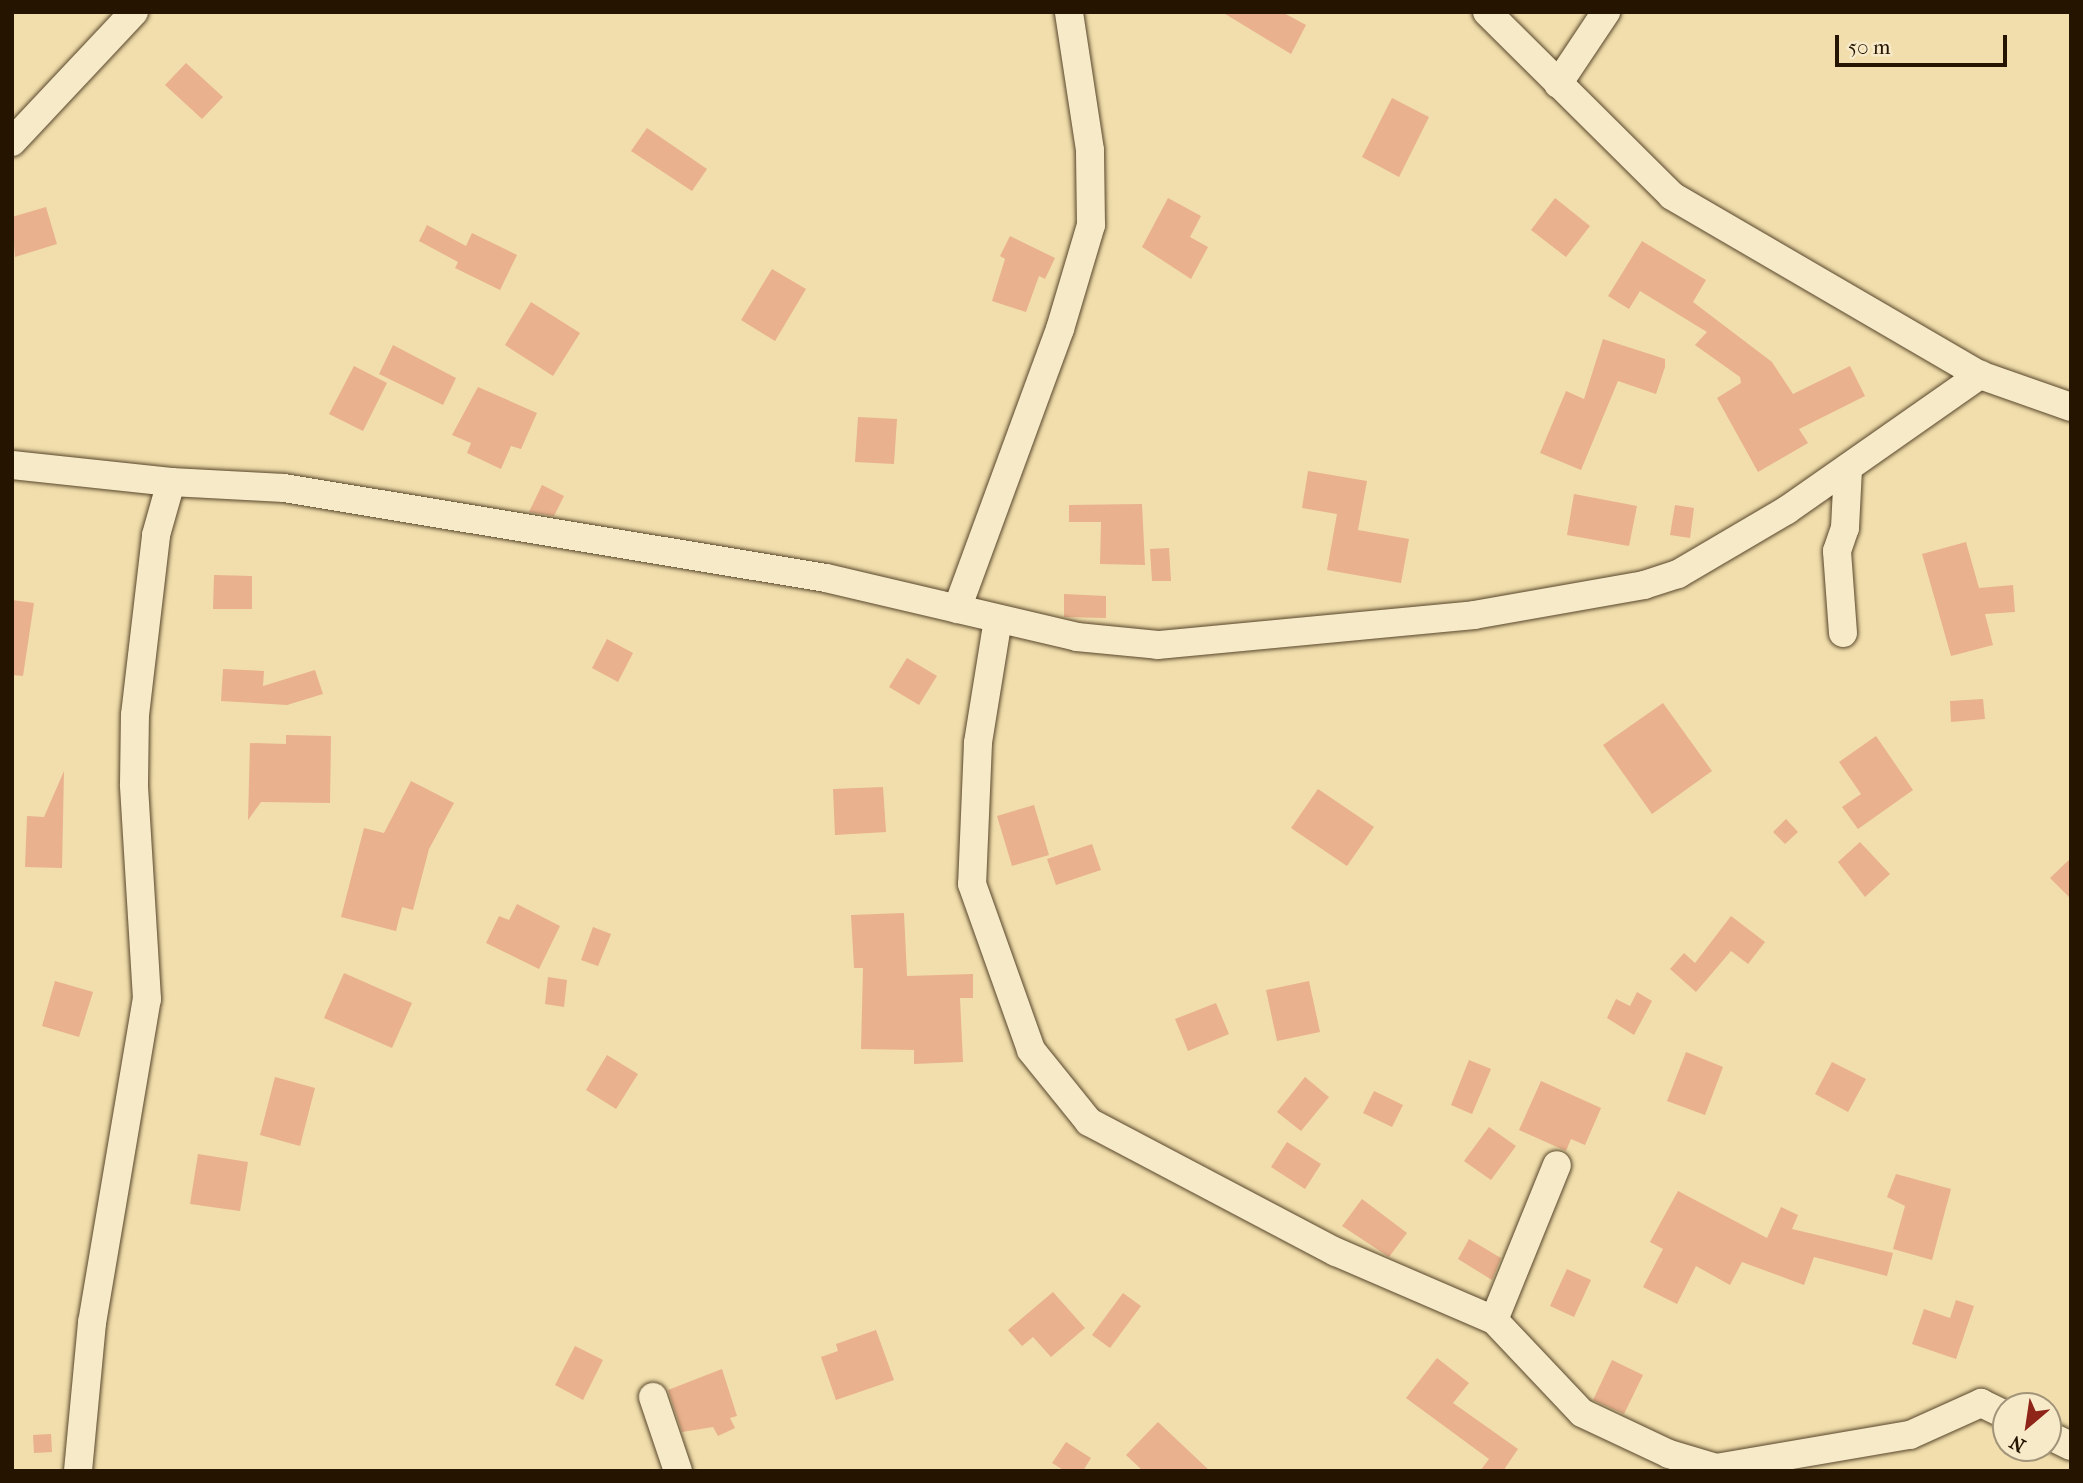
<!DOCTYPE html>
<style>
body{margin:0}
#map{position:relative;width:2083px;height:1483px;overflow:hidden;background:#f1deac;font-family:"IM FELL French Canon",serif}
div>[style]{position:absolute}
.building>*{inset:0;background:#e9b18d}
.roads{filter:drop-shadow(0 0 2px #58462b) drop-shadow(0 0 2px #58462b)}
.minor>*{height:28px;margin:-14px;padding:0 14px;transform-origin:14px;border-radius:14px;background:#f6eac9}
span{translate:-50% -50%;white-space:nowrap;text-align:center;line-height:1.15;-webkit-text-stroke:6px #f6eac9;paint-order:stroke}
.frame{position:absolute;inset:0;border:14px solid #251400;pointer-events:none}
.north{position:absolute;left:1992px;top:1392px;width:70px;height:70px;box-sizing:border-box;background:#f6eac9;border:2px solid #a29479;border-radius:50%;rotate:209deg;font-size:19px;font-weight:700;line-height:28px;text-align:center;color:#251400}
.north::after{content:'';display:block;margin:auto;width:24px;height:32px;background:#8f2418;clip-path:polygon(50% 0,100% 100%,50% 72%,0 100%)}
.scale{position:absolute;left:1835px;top:35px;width:172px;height:32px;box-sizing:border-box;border:4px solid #251400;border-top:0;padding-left:9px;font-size:21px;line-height:24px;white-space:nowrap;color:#251400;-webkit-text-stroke:5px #f6eac9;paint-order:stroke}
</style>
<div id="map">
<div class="building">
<div style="clip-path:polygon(1222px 12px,1282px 12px,1306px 25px,1291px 54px)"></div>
<div style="clip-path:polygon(186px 63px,223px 97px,202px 119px,165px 85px)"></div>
<div style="clip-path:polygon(1392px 98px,1429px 117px,1399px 177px,1362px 157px)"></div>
<div style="clip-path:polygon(647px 128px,707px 169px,692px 191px,631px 151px)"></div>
<div style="clip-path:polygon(1168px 198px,1201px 216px,1190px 237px,1208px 247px,1191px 279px,1142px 247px)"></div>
<div style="clip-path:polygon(1555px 198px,1590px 226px,1566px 257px,1531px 230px)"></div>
<div style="clip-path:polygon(46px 207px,57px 244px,15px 257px,12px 217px)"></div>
<div style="clip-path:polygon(427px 225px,466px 246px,472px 233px,517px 255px,500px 290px,455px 268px,458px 262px,419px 241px)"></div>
<div style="clip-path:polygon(1010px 236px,1055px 258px,1045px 279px,1039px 276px,1026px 312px,992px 301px,1005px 259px,1000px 256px)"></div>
<div style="clip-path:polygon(1642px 241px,1706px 280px,1693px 302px,1772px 362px,1793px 394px,1850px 366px,1865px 396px,1799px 429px,1808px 443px,1758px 472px,1717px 398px,1741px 383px,1740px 377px,1695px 345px,1707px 332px,1640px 291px,1629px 309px,1608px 296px)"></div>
<div style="clip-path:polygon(772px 269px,806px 289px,775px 341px,741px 320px)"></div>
<div style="clip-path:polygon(531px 302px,580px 333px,553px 376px,505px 345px)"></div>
<div style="clip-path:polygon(1603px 339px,1665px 359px,1665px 367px,1656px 394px,1618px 381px,1581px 470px,1540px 453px,1566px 391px,1584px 399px)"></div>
<div style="clip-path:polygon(393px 345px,456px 378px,443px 405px,379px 374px)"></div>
<div style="clip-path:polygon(354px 366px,387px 383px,363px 431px,329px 414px)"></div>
<div style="clip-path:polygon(478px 387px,537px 413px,521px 449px,511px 446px,501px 469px,467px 453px,471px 443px,452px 435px)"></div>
<div style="clip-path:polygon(858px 417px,897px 419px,894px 464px,855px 462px)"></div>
<div style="clip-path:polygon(1308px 471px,1367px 481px,1358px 530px,1409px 539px,1401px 583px,1327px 570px,1337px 514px,1302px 508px)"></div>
<div style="clip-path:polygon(542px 485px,564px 496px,554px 516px,529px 512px)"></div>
<div style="clip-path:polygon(1574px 494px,1637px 506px,1629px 546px,1567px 535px)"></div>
<div style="clip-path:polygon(1142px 504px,1145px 565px,1100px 564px,1101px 522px,1069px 522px,1069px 505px)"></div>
<div style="clip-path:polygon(1675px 505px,1694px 508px,1690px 538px,1670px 535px)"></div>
<div style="clip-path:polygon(1966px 542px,1979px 588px,2013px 585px,2015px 612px,1985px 614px,1993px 645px,1951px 656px,1922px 554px)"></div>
<div style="clip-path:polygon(1169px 548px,1171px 581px,1152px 581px,1150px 549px)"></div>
<div style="clip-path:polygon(214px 575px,252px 576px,252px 609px,213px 609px)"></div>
<div style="clip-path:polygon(1064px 594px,1106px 596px,1106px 618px,1064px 617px)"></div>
<div style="clip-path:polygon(12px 600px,34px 603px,23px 676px,12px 675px)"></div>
<div style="clip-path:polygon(607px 639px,633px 653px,618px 682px,592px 668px)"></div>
<div style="clip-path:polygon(907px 658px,937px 676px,919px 705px,889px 687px)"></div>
<div style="clip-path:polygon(223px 669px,264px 671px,263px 686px,315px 670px,323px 694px,287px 705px,221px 701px)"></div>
<div style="clip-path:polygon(1983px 699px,1985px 719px,1951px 722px,1950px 701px)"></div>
<div style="clip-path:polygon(1663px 703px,1712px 771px,1652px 814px,1603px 745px)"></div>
<div style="clip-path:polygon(286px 735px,331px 736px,330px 803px,261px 802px,248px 820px,250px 743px,286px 744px)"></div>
<div style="clip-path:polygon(1876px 736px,1913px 790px,1858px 829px,1842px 807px,1861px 794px,1839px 762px)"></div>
<div style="clip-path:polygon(64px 771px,62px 868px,25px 867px,27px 816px,44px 817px)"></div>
<div style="clip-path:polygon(411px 781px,454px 803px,429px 849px,413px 910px,402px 907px,396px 931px,341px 917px,364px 828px,384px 833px)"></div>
<div style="clip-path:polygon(883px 787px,886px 832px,835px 835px,833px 789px)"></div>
<div style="clip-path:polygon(1318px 789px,1374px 827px,1347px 866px,1291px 828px)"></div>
<div style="clip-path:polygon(1034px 805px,1049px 855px,1012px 866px,997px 816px)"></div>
<div style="clip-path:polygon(1786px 819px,1798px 832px,1785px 844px,1773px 832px)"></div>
<div style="clip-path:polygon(1860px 842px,1890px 874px,1865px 897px,1838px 862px)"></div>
<div style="clip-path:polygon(1092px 844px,1101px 870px,1056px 885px,1047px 859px)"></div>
<div style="clip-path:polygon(2071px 858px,2071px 899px,2050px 878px)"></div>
<div style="clip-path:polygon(517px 904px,560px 926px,539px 969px,486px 943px,499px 916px,509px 920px)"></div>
<div style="clip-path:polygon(904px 913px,907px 976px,973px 974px,973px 998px,960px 998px,963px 1062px,914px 1064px,914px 1050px,861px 1049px,863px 968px,854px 968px,851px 915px)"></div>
<div style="clip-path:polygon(1731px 916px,1765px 942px,1748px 964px,1731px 951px,1696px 992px,1670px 969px,1684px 953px,1695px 963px)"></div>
<div style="clip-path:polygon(593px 927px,611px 934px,598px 966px,581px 960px)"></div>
<div style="clip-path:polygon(344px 973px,412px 1003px,392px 1048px,324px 1018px)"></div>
<div style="clip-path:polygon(548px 977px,567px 980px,564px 1007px,545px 1004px)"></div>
<div style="clip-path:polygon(55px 981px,93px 992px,79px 1037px,42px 1026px)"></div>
<div style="clip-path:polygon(1309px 981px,1320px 1032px,1277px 1041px,1266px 990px)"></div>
<div style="clip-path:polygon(1637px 992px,1652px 1001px,1634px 1035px,1607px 1018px,1616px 999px,1630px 1006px)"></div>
<div style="clip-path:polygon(1216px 1003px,1229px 1034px,1188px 1051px,1175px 1019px)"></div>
<div style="clip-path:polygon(1686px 1052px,1723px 1067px,1705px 1115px,1667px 1101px)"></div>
<div style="clip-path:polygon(607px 1055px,638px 1074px,616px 1109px,586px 1090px)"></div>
<div style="clip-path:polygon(1469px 1060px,1491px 1069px,1472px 1114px,1451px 1105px)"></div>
<div style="clip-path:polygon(1832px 1062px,1866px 1079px,1848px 1112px,1815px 1094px)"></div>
<div style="clip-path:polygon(275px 1077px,315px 1088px,300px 1146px,260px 1135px)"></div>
<div style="clip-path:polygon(1305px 1077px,1329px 1097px,1301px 1131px,1277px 1112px)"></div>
<div style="clip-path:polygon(1541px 1081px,1601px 1108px,1585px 1145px,1571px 1139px,1566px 1151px,1519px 1130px)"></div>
<div style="clip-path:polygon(1374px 1091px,1403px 1105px,1392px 1127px,1363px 1113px)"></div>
<div style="clip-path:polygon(1489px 1127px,1516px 1146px,1491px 1180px,1464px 1161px)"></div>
<div style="clip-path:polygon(1287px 1142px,1321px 1164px,1305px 1189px,1271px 1167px)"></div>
<div style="clip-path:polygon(198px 1154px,248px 1162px,240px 1211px,190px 1204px)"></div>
<div style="clip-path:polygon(1896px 1174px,1951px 1189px,1932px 1260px,1893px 1249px,1905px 1206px,1887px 1197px)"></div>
<div style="clip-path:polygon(1678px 1191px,1767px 1238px,1781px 1207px,1798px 1215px,1792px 1229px,1893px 1253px,1887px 1276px,1814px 1257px,1804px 1285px,1742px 1262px,1730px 1285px,1696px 1266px,1677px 1304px,1643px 1287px,1663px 1249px,1650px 1242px)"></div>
<div style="clip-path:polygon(1362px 1199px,1407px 1233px,1389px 1257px,1342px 1226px)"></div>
<div style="clip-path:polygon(1469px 1239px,1501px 1258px,1492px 1280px,1458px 1259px)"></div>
<div style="clip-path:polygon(1567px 1269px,1591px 1280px,1574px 1317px,1550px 1306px)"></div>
<div style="clip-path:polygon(1053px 1292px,1085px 1328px,1051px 1357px,1033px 1337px,1022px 1346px,1008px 1330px)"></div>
<div style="clip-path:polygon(1123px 1293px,1141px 1306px,1110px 1348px,1092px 1335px)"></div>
<div style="clip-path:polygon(1956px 1300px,1974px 1306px,1956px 1359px,1912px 1344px,1924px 1309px,1950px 1318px)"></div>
<div style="clip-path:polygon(876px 1330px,894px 1380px,836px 1400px,821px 1357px,838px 1351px,836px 1344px)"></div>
<div style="clip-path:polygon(575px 1346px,603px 1360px,583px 1400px,555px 1385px)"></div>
<div style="clip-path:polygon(1437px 1358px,1469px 1383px,1453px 1403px,1518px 1449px,1503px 1471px,1480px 1471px,1489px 1459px,1406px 1398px)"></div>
<div style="clip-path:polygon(1612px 1360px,1643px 1375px,1624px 1414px,1593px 1400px)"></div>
<div style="clip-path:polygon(722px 1369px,737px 1416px,730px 1418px,735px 1428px,718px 1436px,713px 1427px,682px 1432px,668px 1390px)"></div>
<div style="clip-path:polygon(1158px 1422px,1210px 1471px,1143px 1471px,1126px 1455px)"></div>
<div style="clip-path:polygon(51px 1434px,52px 1452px,34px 1453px,33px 1435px)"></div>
<div style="clip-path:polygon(1066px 1442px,1091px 1458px,1083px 1471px,1065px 1471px,1052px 1463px)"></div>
</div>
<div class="roads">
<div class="minor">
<div style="left:1487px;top:12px;width:261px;rotate:44.8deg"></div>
<div style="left:1672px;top:196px;width:356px;rotate:30.2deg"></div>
<div style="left:1980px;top:375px;width:96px;rotate:19.4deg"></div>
<div style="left:1558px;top:84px;width:87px;rotate:-56.3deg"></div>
<div style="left:12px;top:142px;width:178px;rotate:-46.8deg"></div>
<div style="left:12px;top:465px;width:160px;rotate:6.1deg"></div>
<div style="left:171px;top:482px;width:113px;rotate:3deg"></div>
<div style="left:284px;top:488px;width:549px;rotate:9.43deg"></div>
<div style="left:826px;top:578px;width:258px;rotate:13.2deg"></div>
<div style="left:1077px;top:637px;width:81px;rotate:5.6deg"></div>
<div style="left:1158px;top:645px;width:317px;rotate:-5.4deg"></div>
<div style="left:1474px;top:615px;width:173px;rotate:-10deg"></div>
<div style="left:1644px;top:585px;width:36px;rotate:-18deg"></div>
<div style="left:1678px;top:574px;width:126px;rotate:-30.4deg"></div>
<div style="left:1787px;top:510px;width:236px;rotate:-35deg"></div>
<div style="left:957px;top:609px;width:298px;rotate:-69.8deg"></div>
<div style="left:1060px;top:329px;width:109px;rotate:-73.4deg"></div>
<div style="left:1091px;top:225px;width:75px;rotate:-90.8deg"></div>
<div style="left:1090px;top:150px;width:140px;rotate:-98.7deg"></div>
<div style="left:998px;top:619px;width:126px;rotate:99.2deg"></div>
<div style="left:978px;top:743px;width:141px;rotate:92.4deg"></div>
<div style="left:972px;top:884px;width:176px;rotate:70.4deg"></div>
<div style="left:1031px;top:1050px;width:92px;rotate:51.1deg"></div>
<div style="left:1089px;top:1122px;width:279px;rotate:27.8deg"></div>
<div style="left:1336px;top:1252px;width:172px;rotate:23.3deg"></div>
<div style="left:1494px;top:1320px;width:128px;rotate:46.6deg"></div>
<div style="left:1582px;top:1413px;width:96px;rotate:25.2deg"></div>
<div style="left:1669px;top:1454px;width:49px;rotate:16.6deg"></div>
<div style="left:1716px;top:1468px;width:197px;rotate:-9.7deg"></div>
<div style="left:1910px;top:1435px;width:78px;rotate:-24.3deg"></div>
<div style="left:1981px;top:1403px;width:28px;rotate:26deg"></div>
<div style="left:1843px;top:633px;width:82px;rotate:-94.2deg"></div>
<div style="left:1837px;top:551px;width:24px;rotate:-71deg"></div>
<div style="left:1845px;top:528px;width:60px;rotate:-87.1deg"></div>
<div style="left:1494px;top:1320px;width:167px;rotate:-67.9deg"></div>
<div style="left:653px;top:1397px;width:78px;rotate:71.3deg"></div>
<div style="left:2048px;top:1435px;width:25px;rotate:26deg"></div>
<div style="left:78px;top:1471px;width:149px;rotate:-84.6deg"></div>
<div style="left:92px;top:1323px;width:329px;rotate:-80.4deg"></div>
<div style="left:147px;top:999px;width:215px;rotate:-93.5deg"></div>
<div style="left:134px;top:784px;width:69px;rotate:-89.2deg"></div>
<div style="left:135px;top:715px;width:181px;rotate:-83.3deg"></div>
<div style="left:156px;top:535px;width:55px;rotate:-74.2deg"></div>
</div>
</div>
<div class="frame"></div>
<div class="north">N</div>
<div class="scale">50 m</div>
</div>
